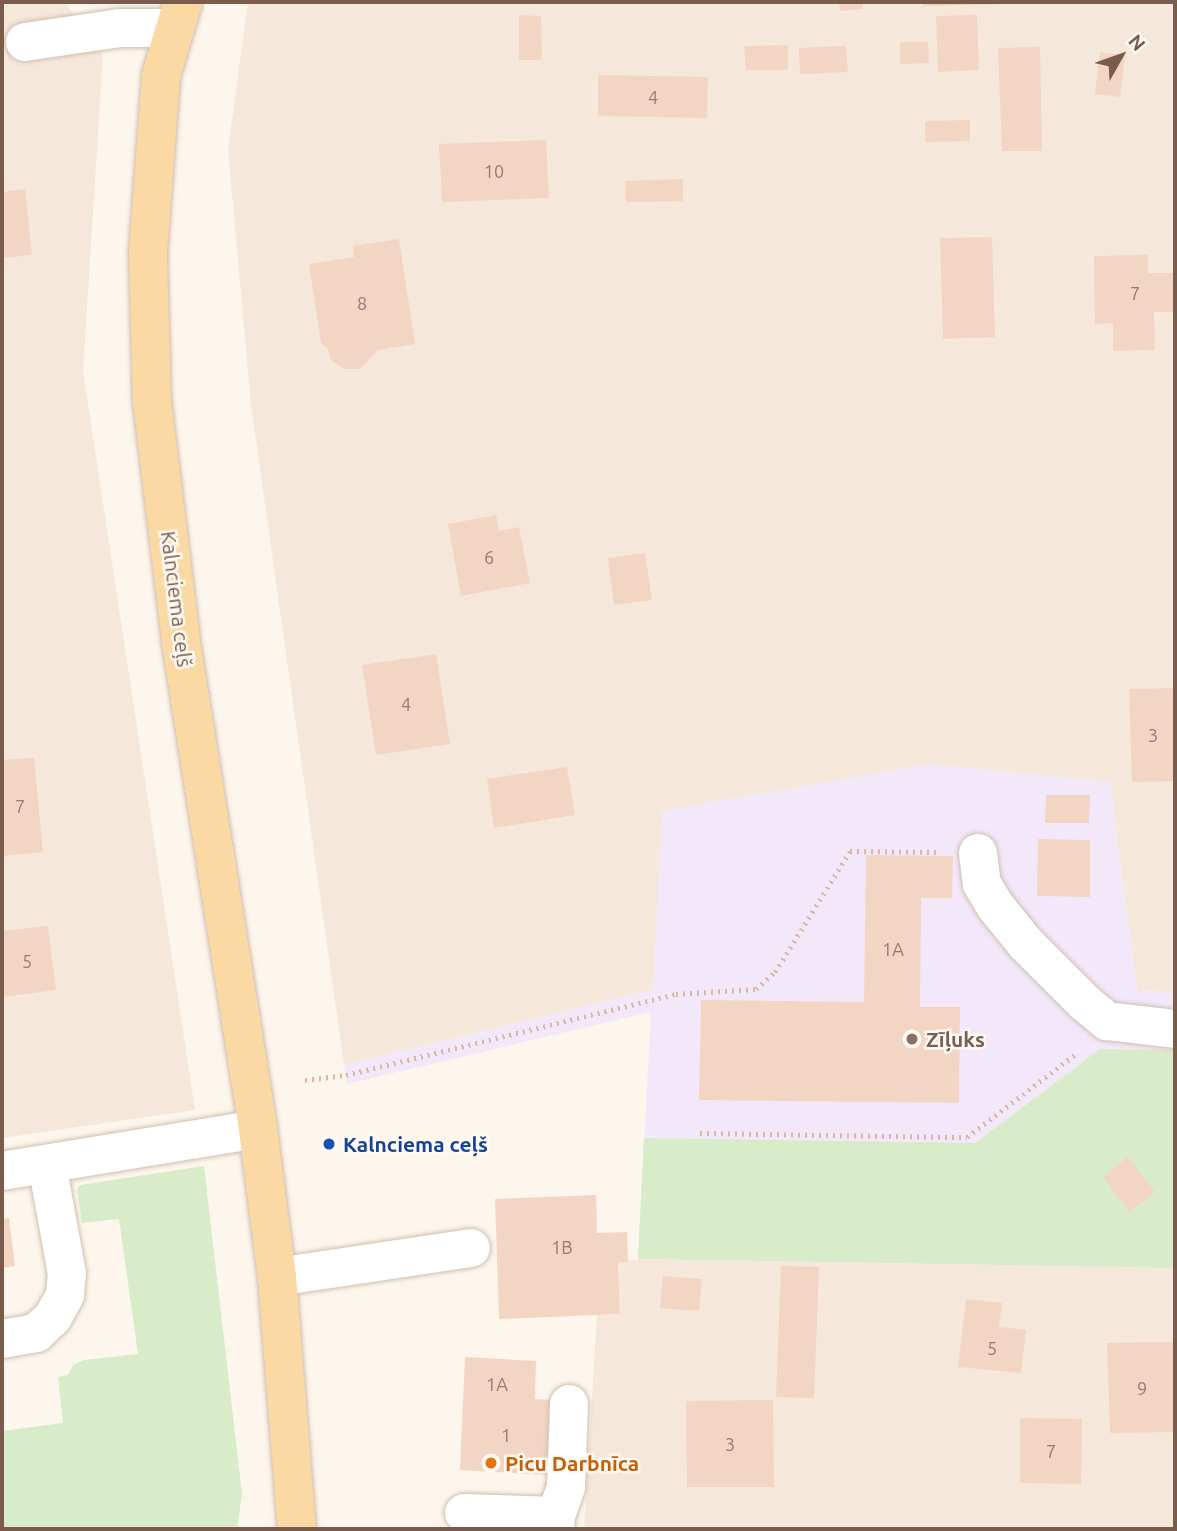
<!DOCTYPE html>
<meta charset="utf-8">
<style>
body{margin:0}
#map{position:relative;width:1177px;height:1531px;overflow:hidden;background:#fdf6ec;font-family:Ubuntu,sans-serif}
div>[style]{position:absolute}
.residential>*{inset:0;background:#f5e8da}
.education>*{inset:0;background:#f3e8fa}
.green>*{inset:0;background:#d8ecc9}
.building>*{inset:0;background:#f3d5c3}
.path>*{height:4.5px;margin-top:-2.25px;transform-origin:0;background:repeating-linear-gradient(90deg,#d9b8a5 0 2px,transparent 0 7px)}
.roads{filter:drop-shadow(0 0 2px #d1beb0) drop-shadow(0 0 2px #d1beb0)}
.minor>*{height:38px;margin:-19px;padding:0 19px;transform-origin:19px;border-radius:19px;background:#fff}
.major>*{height:38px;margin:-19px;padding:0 19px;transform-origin:19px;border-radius:19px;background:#fbd9a5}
.dots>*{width:19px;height:19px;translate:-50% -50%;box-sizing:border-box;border:4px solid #fffaf3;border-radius:50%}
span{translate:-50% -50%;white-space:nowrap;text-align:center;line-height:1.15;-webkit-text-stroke:5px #fffaf3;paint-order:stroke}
.number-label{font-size:18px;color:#987a6a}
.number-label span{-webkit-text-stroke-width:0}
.street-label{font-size:21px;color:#7a5c4d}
.education-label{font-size:21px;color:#785e54;font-weight:700}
.left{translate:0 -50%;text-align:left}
.transit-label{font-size:21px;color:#164399;font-weight:700}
.food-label{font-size:21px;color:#c56008;font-weight:700}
.frame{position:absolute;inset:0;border:4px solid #7a5c4d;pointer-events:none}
.north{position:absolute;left:1086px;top:21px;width:70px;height:70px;-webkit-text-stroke:5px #fffaf3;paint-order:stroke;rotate:50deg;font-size:19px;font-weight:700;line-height:28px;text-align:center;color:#7a5c4d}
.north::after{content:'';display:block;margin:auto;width:24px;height:32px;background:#7a5c4d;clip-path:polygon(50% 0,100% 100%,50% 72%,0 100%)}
</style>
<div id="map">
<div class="residential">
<div style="clip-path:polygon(2px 2px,65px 2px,103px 56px,83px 371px,195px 1110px,2px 1138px)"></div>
<div style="clip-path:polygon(248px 2px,1175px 2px,1175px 992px,1137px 991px,1110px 782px,663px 811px,653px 990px,344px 1065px,251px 405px,228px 149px)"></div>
<div style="clip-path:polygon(638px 1259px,1175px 1268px,1175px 1529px,584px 1529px,597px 1315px,620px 1314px,618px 1262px)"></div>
</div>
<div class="education">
<div style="clip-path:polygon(930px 764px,1110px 782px,1137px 991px,1175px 992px,1175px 1268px,638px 1259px,651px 1012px,347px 1084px,344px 1065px,653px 990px,662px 811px)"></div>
</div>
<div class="green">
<div style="clip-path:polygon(1100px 1049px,1175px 1050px,1175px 1268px,638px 1259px,644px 1138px,975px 1143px)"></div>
<div style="clip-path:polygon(204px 1166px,242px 1494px,237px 1529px,2px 1529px,2px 1431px,63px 1423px,58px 1377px,68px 1375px,73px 1365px,84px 1360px,138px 1354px,119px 1219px,82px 1223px,77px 1190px,80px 1185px)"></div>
</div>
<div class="building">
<div style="clip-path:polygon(839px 2px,862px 2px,863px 9px,840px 11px)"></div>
<div style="clip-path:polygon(922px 2px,1015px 2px,1015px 4px,922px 6px)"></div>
<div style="clip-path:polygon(519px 15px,541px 16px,542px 60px,519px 60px)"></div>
<div style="clip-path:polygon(977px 15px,979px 70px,938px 72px,936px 16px)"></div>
<div style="clip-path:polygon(900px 42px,928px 42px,929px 63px,900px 64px)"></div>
<div style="clip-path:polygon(788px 45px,788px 70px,746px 70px,744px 46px)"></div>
<div style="clip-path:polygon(846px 46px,848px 72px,800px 74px,799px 48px)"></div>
<div style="clip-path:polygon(1040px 47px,1042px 151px,1002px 151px,998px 48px)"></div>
<div style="clip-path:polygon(1100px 52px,1125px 55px,1120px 97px,1095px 94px)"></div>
<div style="clip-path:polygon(598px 75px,708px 77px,707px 118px,598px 116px)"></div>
<div style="clip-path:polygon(970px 120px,970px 141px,925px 142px,925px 121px)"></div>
<div style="clip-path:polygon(546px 140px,549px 198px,442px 202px,439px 144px)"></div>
<div style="clip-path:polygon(683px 179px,683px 201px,626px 202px,625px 181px)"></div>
<div style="clip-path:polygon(25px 189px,32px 255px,2px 258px,2px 192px)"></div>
<div style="clip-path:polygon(992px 237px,995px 337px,943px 339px,940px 238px)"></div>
<div style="clip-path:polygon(399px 239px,415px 344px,378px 350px,360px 369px,344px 369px,331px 360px,328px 349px,321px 343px,309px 264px,354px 257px,353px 246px)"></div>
<div style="clip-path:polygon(1148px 255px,1148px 273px,1175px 273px,1175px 312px,1154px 312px,1155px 350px,1113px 351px,1113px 323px,1095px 324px,1094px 256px)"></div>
<div style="clip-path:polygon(496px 515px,499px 531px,519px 527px,530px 583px,461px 596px,448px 524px)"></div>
<div style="clip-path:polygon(645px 553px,652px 600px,614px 605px,608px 558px)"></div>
<div style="clip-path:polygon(436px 654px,450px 744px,376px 755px,362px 665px)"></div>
<div style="clip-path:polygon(1175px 688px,1175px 781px,1132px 782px,1129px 689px)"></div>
<div style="clip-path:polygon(34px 758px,43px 852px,2px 856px,2px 760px)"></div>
<div style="clip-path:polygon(567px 767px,575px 815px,494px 828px,487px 779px)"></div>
<div style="clip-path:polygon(1046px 795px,1090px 795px,1089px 823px,1045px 823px)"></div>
<div style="clip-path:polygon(1038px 839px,1090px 840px,1090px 897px,1037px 896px)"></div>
<div style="clip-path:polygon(866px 855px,953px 856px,952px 898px,921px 898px,920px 1007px,960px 1007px,959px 1103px,699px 1100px,701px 1000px,864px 1002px)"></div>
<div style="clip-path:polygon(48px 926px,56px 990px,2px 997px,2px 931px)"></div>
<div style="clip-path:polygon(1128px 1157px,1155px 1192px,1129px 1212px,1103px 1177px)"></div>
<div style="clip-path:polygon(596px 1195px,597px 1233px,627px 1232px,628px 1262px,618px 1262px,620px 1314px,499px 1319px,495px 1199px)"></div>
<div style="clip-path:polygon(9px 1218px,15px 1266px,2px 1268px,2px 1219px)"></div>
<div style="clip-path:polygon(781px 1266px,819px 1267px,814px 1398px,776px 1397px)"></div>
<div style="clip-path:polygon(663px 1276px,702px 1279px,699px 1311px,660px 1308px)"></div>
<div style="clip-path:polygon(966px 1299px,1002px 1303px,999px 1327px,1026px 1330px,1021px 1373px,958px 1367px)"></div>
<div style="clip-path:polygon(1175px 1342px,1175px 1432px,1110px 1433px,1107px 1343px)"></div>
<div style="clip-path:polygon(465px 1357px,536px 1361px,535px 1399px,552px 1400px,549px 1475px,460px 1470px)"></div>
<div style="clip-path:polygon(773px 1400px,774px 1487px,687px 1487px,686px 1401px)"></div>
<div style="clip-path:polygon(1020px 1418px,1082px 1419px,1081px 1484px,1020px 1483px)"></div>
</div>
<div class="path">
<div style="left:305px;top:1080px;width:41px;rotate:-7deg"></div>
<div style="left:346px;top:1075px;width:340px;rotate:-13.8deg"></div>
<div style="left:676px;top:994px;width:80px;rotate:-3.6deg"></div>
<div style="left:756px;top:989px;width:25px;rotate:-42deg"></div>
<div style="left:775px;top:972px;width:142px;rotate:-58.2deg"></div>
<div style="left:850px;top:851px;width:87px;rotate:0.7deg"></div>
<div style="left:700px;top:1133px;width:267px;rotate:0.9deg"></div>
<div style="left:967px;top:1137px;width:138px;rotate:-37.4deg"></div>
</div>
<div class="roads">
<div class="minor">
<div style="left:25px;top:42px;width:96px;rotate:-8.4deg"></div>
<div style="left:120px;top:28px;width:55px"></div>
<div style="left:978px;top:853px;width:31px;rotate:83deg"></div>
<div style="left:982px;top:884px;width:27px;rotate:59deg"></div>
<div style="left:996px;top:907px;width:48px;rotate:51deg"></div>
<div style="left:1026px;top:944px;width:82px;rotate:45deg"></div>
<div style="left:1084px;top:1002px;width:30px;rotate:40deg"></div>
<div style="left:1107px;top:1021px;width:68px;rotate:6.7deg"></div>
<div style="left:2px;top:1171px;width:259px;rotate:-9.3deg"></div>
<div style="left:277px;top:1277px;width:196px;rotate:-8.5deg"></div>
<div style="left:2px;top:1339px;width:35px;rotate:-10deg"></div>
<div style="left:36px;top:1333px;width:23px;rotate:-43deg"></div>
<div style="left:53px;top:1317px;width:25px;rotate:-61deg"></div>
<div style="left:65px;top:1295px;width:21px;rotate:-85deg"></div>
<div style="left:67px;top:1274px;width:112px;rotate:-100.3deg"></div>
<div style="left:464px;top:1513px;width:92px;rotate:1.9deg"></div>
<div style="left:556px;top:1516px;width:13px;rotate:94deg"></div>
<div style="left:556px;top:1516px;width:31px;rotate:-71deg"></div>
<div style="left:566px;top:1487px;width:83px;rotate:-87.9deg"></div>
</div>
<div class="major">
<div style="left:183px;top:2px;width:77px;rotate:106.6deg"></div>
<div style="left:161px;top:76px;width:176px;rotate:94.2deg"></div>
<div style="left:148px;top:252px;width:149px;rotate:88.5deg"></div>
<div style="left:152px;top:401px;width:243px;rotate:83.1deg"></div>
<div style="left:181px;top:642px;width:493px;rotate:81deg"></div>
<div style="left:258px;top:1129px;width:149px;rotate:82.7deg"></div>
<div style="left:277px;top:1277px;width:253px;rotate:85.5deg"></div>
</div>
</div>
<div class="dots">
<div style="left:912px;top:1039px;background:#8d6e63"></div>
<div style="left:329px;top:1144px;background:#1a4fb4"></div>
<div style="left:491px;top:1463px;background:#e8710a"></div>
</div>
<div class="number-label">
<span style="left:653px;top:97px">4</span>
<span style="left:494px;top:171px">10</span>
<span style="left:1135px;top:293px">7</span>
<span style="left:362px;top:303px">8</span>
<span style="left:489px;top:557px">6</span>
<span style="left:406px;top:704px">4</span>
<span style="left:1153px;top:735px">3</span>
<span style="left:20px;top:806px">7</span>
<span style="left:893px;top:949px">1A</span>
<span style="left:27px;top:961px">5</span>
<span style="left:562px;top:1247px">1B</span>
<span style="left:992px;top:1348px">5</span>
<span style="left:497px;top:1384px">1A</span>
<span style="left:1142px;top:1388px">9</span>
<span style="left:506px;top:1435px">1</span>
<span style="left:730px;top:1444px">3</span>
<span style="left:1051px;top:1451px">7</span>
</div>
<div class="street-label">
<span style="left:177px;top:599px;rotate:83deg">Kalnciema ceļš</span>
</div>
<div class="education-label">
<span class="left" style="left:926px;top:1039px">Zīļuks</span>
</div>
<div class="transit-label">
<span class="left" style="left:343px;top:1144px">Kalnciema ceļš</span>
</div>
<div class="food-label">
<span class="left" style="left:505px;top:1463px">Picu Darbnīca</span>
</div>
<div class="frame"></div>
<div class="north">N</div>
</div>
